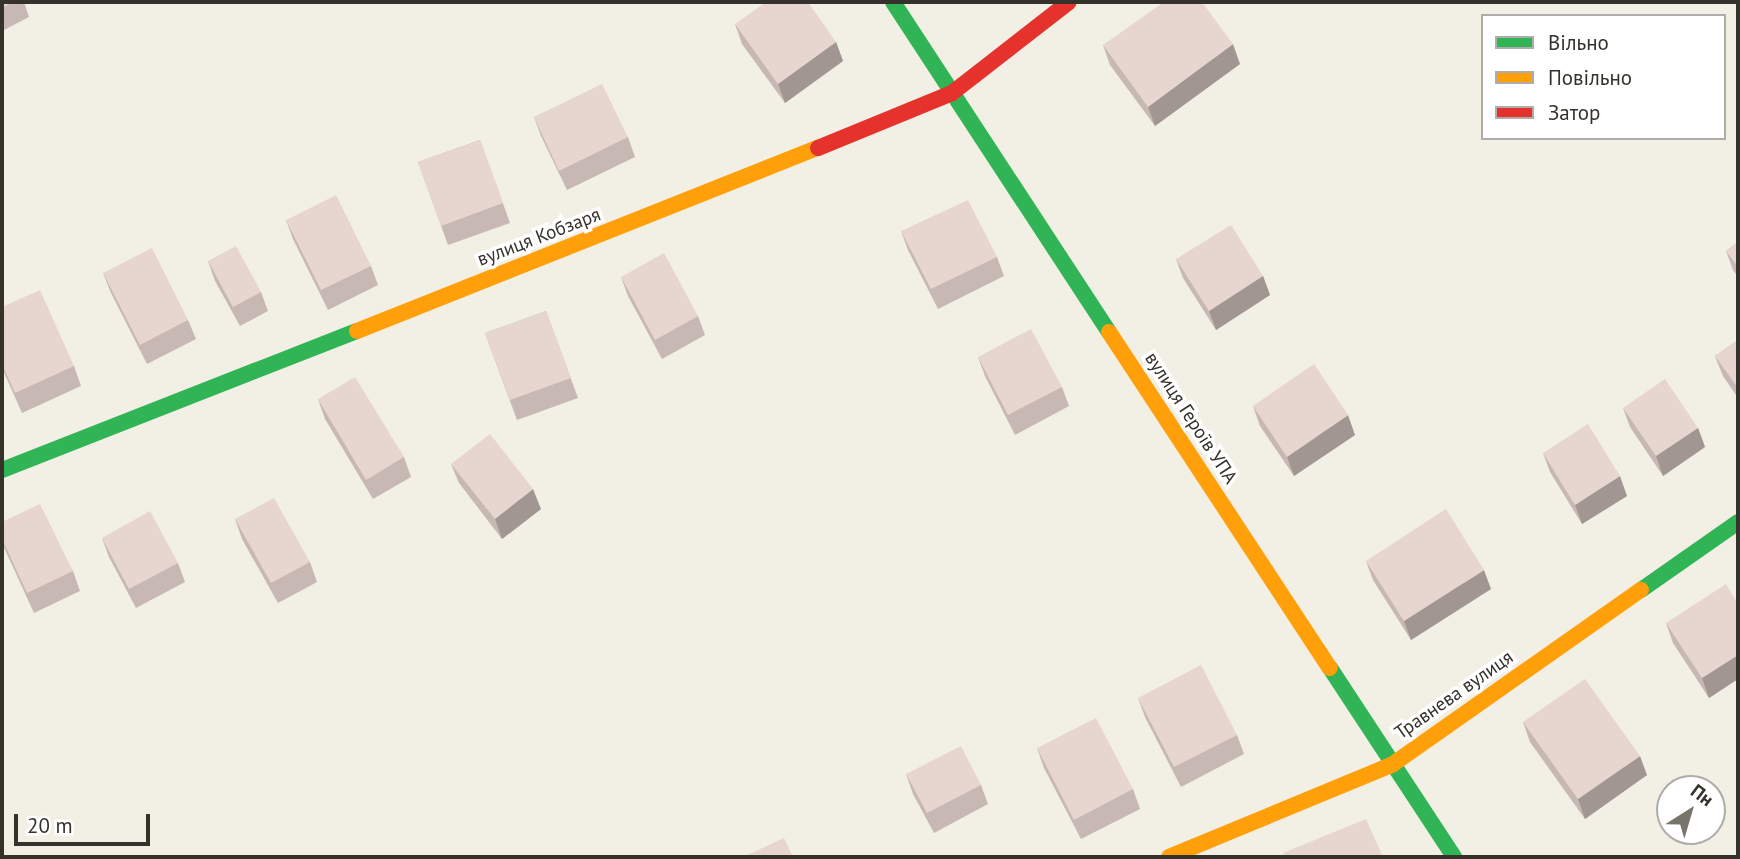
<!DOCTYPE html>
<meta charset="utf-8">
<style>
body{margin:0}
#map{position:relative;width:1740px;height:859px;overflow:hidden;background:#f2efe5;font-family:"PT Sans",sans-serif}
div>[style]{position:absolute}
.fast>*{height:16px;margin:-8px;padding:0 8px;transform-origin:8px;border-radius:8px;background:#30b455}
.slow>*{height:16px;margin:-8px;padding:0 8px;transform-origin:8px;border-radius:8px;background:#ff9f0a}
.jam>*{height:16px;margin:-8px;padding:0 8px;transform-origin:8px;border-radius:8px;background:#e5322d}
.wall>*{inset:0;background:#c7b8b3}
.shaded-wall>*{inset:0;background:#a29692}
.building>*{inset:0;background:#e7d6d0}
span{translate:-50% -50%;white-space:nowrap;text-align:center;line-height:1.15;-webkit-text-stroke:7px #fff;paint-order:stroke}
.street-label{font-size:19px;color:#35322b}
.frame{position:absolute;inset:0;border:4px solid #35322b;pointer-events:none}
.legend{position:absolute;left:1481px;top:14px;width:245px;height:126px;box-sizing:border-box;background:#fff;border:2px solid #aeadaa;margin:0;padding:9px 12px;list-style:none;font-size:21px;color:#35322b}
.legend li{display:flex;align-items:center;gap:14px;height:35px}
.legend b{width:35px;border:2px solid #aeadaa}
.north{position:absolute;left:1656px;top:775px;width:70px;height:70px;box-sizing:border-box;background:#fff;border:2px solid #aeadaa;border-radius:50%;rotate:37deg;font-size:19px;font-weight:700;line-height:28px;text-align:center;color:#35322b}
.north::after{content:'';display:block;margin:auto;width:24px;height:32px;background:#77746c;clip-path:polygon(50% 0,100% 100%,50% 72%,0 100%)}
.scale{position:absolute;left:14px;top:814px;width:136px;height:32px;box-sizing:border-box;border:4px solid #35322b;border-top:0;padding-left:9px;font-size:21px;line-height:24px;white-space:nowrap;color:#35322b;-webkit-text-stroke:5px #fff;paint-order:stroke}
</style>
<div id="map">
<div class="fast">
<div style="left:893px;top:2px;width:394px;rotate:56.8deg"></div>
<div style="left:2px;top:470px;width:381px;rotate:-21.4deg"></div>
<div style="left:1641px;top:590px;width:118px;rotate:-35deg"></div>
<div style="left:1330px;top:668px;width:226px;rotate:56.7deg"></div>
</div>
<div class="slow">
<div style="left:357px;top:331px;width:496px;rotate:-21.7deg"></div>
<div style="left:1109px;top:332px;width:402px;rotate:56.7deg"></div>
<div style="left:1169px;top:857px;width:243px;rotate:-22.5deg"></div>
<div style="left:1393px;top:764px;width:303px;rotate:-35.1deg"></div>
</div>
<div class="jam">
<div style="left:818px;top:148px;width:145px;rotate:-22.3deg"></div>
<div style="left:952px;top:93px;width:148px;rotate:-37.9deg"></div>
</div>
<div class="wall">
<div style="clip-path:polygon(2px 2px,24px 2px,29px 17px,2px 31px)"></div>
<div style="clip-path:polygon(735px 24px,836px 42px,843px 61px,785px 103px,742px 44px)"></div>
<div style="clip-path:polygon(1103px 45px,1240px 64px,1155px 126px,1110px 65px)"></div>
<div style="clip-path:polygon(534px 117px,628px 137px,635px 157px,567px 190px,541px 136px)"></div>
<div style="clip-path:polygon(480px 140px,510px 223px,448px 245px,418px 162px)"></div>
<div style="clip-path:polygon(286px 220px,371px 266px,378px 285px,328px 310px,293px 239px)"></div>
<div style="clip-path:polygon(901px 231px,997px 257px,1004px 276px,938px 309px,908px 250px)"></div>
<div style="clip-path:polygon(1738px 242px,1738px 277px,1733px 270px,1726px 251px)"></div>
<div style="clip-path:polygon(1176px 259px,1263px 276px,1270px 295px,1216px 330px,1183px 278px)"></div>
<div style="clip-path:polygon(208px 261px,261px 292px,268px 311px,240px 326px,215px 281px)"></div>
<div style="clip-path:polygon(103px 273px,188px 320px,196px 339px,147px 364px,111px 293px)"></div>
<div style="clip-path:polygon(621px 277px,698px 316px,705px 335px,662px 359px,628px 296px)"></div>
<div style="clip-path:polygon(2px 307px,74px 366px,81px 386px,22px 413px,2px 368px)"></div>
<div style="clip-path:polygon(546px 311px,578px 398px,517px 420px,485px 333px)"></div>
<div style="clip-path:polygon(1738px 340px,1738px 398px,1723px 376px,1715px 356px)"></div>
<div style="clip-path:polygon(978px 357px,1062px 387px,1069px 406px,1015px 435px,985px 376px)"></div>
<div style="clip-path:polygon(318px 399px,404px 457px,411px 477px,373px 499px,325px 419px)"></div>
<div style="clip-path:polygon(1253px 406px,1355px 435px,1294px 476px,1260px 426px)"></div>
<div style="clip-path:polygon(1623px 408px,1698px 428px,1705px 447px,1663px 476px,1630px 427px)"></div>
<div style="clip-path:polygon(1543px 453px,1627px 496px,1582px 524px,1550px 472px)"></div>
<div style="clip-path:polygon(451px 464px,541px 509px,502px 539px,459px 483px)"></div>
<div style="clip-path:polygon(235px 519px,310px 562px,317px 582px,278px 603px,242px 539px)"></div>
<div style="clip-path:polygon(2px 522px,73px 571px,80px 591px,34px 613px,2px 543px)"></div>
<div style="clip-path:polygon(102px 538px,178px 563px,185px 582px,136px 608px,109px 557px)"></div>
<div style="clip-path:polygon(1366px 561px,1491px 589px,1411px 640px,1373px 580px)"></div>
<div style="clip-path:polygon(1738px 604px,1738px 679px,1709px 698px,1673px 643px,1666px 623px)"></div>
<div style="clip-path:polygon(1138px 698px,1237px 735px,1244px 754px,1181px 787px,1145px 717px)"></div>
<div style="clip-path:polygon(1523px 722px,1647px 775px,1585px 819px,1530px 742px)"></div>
<div style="clip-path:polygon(1037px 748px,1133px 789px,1140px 809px,1081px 839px,1044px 768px)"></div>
<div style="clip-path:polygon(906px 774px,981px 785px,988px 804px,934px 833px,913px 794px)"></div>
</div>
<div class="shaded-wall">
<div style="clip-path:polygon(836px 42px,843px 61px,785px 103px,778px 84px)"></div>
<div style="clip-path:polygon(1233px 44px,1240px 64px,1155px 126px,1148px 107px)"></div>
<div style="clip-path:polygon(1263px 276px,1270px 295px,1216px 330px,1209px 311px)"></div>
<div style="clip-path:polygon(1348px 415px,1355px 435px,1294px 476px,1287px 457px)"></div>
<div style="clip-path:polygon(1698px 428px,1705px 447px,1663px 476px,1656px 456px)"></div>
<div style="clip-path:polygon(1620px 476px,1627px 496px,1582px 524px,1575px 505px)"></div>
<div style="clip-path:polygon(533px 489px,541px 509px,502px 539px,495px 519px)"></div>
<div style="clip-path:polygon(1484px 570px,1491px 589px,1411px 640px,1404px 621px)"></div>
<div style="clip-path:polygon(1738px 655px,1738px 679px,1709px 698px,1702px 678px)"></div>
<div style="clip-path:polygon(1640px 756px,1647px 775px,1585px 819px,1578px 799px)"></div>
</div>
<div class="building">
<div style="clip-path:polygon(2px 2px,13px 2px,2px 8px)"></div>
<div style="clip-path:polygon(766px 2px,808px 2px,836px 42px,778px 84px,735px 24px)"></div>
<div style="clip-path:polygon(1164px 2px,1202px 2px,1233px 44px,1148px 107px,1103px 45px)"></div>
<div style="clip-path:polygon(602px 84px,628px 137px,559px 171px,534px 117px)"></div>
<div style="clip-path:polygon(480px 140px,503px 203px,441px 226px,418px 162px)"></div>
<div style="clip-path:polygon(336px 195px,371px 266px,321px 290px,286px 220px)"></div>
<div style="clip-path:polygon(968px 200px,997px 257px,931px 289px,901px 231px)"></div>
<div style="clip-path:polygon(1231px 225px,1263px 276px,1209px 311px,1176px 259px)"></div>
<div style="clip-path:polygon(1738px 242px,1738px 267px,1726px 251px)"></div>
<div style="clip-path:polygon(236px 246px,261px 292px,233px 307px,208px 261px)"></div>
<div style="clip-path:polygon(152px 248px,188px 320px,140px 345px,103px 273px)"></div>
<div style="clip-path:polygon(664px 253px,698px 316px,655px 340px,621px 277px)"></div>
<div style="clip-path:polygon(40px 290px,74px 366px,15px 393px,2px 364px,2px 307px)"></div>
<div style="clip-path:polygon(546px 311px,571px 378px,510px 400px,485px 333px)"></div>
<div style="clip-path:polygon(1031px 329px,1062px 387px,1008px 415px,978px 357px)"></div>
<div style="clip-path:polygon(1738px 340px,1738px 388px,1715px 356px)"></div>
<div style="clip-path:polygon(1314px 364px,1348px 415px,1287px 457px,1253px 406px)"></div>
<div style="clip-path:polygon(355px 377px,404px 457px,366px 480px,318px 399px)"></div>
<div style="clip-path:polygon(1665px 379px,1698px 428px,1656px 456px,1623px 408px)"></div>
<div style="clip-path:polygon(1588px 424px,1620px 476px,1575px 505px,1543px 453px)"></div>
<div style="clip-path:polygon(490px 434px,533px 489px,495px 519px,451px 464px)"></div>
<div style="clip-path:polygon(274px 498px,310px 562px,271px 583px,235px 519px)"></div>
<div style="clip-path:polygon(40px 504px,73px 571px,27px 593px,2px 539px,2px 522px)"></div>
<div style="clip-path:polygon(1446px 509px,1484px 570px,1404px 621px,1366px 561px)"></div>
<div style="clip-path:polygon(150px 511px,178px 563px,129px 589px,102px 538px)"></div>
<div style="clip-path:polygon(1726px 584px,1738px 604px,1738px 655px,1702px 678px,1666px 623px)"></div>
<div style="clip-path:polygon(1201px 665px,1237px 735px,1174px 767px,1138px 698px)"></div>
<div style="clip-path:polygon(1585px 679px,1640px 756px,1578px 799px,1523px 722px)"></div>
<div style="clip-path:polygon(1096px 718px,1133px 789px,1074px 820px,1037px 748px)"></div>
<div style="clip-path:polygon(961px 746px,981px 785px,927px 813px,906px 774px)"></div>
<div style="clip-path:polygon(1366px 819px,1383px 857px,1285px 857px,1283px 853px)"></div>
<div style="clip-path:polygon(784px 838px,793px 857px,743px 857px)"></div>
</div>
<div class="street-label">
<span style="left:539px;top:237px;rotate:-21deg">вулиця Кобзаря</span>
<span style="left:1191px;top:418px;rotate:57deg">вулиця Героїв УПА</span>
<span style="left:1454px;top:695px;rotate:-35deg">Травнева вулиця</span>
</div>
<div class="frame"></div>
<ul class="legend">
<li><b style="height:9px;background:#30b455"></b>Вільно</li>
<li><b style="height:9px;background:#ff9f0a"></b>Повільно</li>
<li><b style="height:9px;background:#e5322d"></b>Затор</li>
</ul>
<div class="north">Пн</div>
<div class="scale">20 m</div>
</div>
